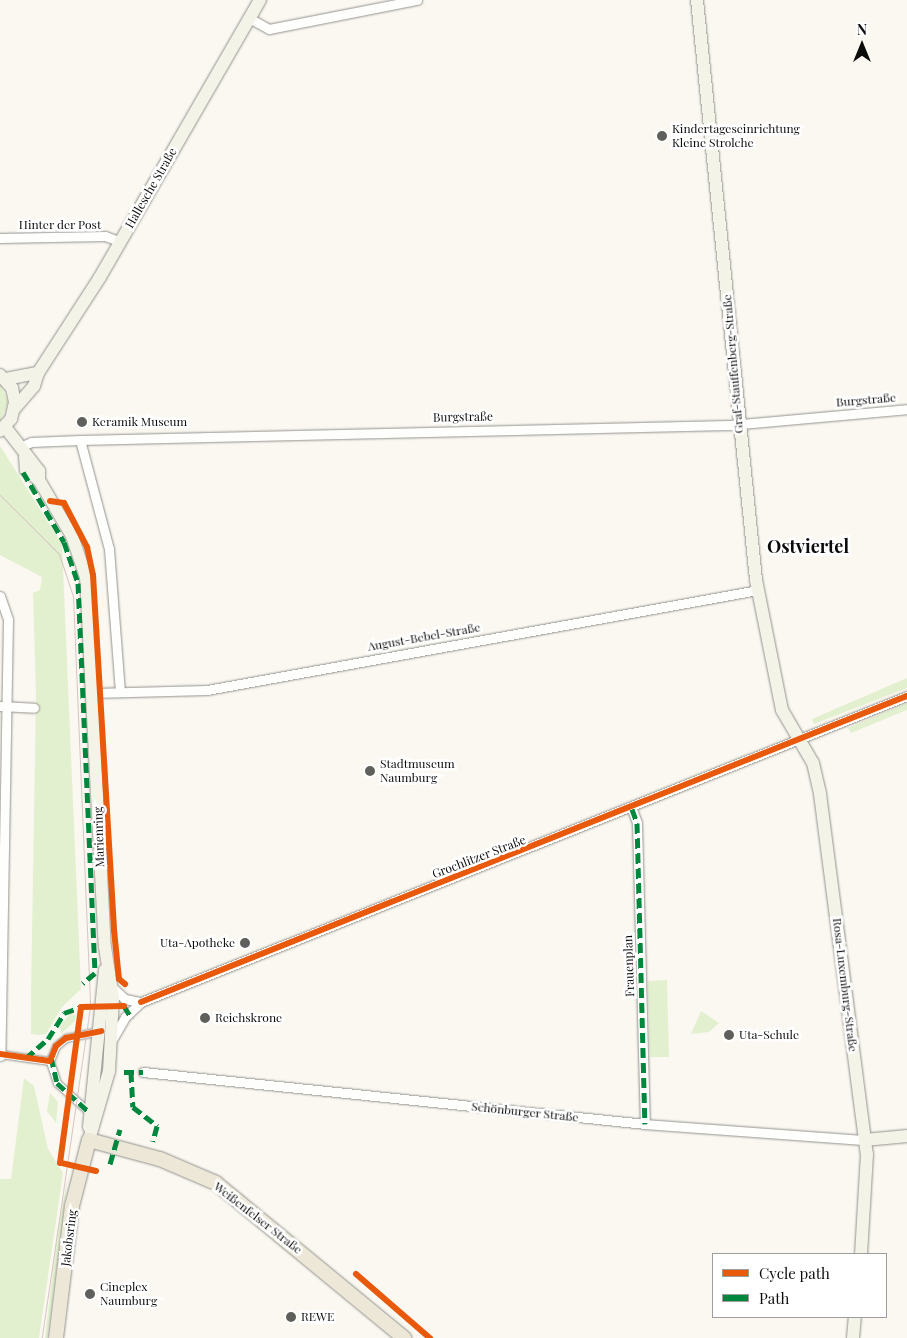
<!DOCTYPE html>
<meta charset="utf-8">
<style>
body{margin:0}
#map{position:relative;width:907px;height:1338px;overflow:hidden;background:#faf8f0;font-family:"Playfair Display",serif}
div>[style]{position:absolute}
.green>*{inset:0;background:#e3f0cf}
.roads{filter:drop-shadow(0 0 1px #93928f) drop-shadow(0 0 1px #93928f)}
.pedestrian>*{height:7px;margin:-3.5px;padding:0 3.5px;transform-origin:3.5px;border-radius:3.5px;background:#fefefd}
.minor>*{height:9px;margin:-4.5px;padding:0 4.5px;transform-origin:4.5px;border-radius:4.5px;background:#fefefd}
.secondary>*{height:12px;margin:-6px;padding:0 6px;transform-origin:6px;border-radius:6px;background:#f4f3e8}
.primary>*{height:14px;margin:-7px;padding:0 7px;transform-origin:7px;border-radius:7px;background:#ece7d7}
.tram>*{height:1px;margin:-0.5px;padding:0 0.5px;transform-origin:0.5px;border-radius:0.5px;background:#d7c4c4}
.quiet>*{height:5px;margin-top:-2.5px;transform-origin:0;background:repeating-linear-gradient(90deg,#00873e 0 10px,transparent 0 15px)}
.cycleway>*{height:6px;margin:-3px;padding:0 3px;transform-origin:3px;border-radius:3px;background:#e8590c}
.dots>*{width:14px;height:14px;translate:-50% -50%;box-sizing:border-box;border:2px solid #fff;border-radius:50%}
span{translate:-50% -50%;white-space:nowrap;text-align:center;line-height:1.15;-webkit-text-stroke:5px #fff;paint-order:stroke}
.poi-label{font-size:12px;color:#0c0c0c}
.left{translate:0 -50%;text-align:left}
.right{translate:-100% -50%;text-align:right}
.street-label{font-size:12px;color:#0c0c0c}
.district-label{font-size:18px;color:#0c0c0c;font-weight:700}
.legend{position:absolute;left:712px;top:1253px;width:175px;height:65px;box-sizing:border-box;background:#fff;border:1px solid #9e9e9e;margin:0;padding:6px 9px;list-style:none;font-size:15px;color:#0c0c0c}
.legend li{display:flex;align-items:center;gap:10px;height:25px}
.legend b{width:25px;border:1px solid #9e9e9e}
.north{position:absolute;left:837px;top:20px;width:50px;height:50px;-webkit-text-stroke:4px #fff;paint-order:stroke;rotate:0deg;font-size:14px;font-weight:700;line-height:20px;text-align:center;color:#0c0c0c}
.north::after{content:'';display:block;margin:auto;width:18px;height:22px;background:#0c0c0c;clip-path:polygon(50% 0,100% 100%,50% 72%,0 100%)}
</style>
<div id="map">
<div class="green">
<div style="clip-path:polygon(0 383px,8px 402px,0 423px)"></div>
<div style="clip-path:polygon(0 446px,62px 544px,81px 989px,62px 1007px,46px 1034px,39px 1035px,31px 1034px,31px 996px,36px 696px,33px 593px,40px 590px,42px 577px,0 555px)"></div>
<div style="clip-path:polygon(907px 678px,907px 688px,814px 724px,812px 719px)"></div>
<div style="clip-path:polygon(907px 703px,907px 710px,851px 733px,848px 728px)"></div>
<div style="clip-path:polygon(667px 980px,669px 1057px,650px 1057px,648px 981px)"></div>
<div style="clip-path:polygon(701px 1011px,719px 1023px,709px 1032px,691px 1034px)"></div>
<div style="clip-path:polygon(70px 1014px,76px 1015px,75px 1021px,61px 1034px,60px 1026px)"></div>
<div style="clip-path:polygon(24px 1078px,34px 1086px,48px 1149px,63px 1173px,39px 1338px,0 1338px,0 1179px,11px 1179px)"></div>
<div style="clip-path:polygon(50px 1093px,58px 1102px,56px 1123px,47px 1111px)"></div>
<div style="clip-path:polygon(68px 1176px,48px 1338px,45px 1338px,57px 1233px)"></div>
</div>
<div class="roads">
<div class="pedestrian">
<div style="left:0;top:1054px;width:50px;rotate:8deg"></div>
<div style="left:89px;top:1112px;width:43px;rotate:-137.8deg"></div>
<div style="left:57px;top:1083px;width:23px;rotate:-108deg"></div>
<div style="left:50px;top:1061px;width:16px;rotate:-68deg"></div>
<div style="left:56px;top:1046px;width:13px;rotate:-39deg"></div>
<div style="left:66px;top:1038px;width:35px;rotate:-12deg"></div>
</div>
<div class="minor">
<div style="left:249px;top:18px;width:23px;rotate:29deg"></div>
<div style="left:269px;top:29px;width:151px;rotate:-11.1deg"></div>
<div style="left:0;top:238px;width:105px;rotate:-1.1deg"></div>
<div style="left:105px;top:236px;width:15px;rotate:20deg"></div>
<div style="left:80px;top:440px;width:113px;rotate:75.1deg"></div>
<div style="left:109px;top:549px;width:143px;rotate:85.6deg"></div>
<div style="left:20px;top:447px;width:12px;rotate:-24deg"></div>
<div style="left:31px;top:442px;width:49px;rotate:-2.3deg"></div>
<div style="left:80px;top:440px;width:649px;rotate:-1.32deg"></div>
<div style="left:729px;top:425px;width:179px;rotate:-5.1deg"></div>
<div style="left:0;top:596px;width:24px;rotate:71deg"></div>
<div style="left:8px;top:619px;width:437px;rotate:91deg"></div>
<div style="left:93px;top:693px;width:114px;rotate:-1.5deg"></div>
<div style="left:207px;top:690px;width:560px;rotate:-10.29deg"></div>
<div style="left:0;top:706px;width:34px;rotate:3deg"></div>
<div style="left:632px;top:809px;width:15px;rotate:70deg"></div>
<div style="left:637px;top:823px;width:301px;rotate:88.5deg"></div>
<div style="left:112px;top:987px;width:18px;rotate:43deg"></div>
<div style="left:125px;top:999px;width:16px;rotate:11deg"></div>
<div style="left:113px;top:1038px;width:24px;rotate:-60deg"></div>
<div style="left:125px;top:1017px;width:22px;rotate:-43deg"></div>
<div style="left:141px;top:1002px;width:825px;rotate:-21.78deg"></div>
<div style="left:143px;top:1072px;width:505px;rotate:5.91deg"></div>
<div style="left:645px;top:1124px;width:221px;rotate:4.2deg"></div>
</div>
<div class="secondary">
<div style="left:697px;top:0;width:583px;rotate:84.19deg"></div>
<div style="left:756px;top:580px;width:133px;rotate:78.7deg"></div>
<div style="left:782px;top:710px;width:61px;rotate:59.7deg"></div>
<div style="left:813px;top:763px;width:32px;rotate:77deg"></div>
<div style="left:820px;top:794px;width:363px;rotate:82.6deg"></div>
<div style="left:867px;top:1154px;width:100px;rotate:93.4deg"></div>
<div style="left:38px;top:373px;width:114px;rotate:-57.1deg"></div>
<div style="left:100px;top:277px;width:320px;rotate:-60deg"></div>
<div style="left:0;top:375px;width:18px;rotate:47deg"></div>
<div style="left:12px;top:388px;width:14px;rotate:78deg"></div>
<div style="left:15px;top:402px;width:17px;rotate:103deg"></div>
<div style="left:11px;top:419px;width:16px;rotate:133deg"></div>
<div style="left:6px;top:379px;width:33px;rotate:-11deg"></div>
<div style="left:14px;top:409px;width:30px;rotate:-49deg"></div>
<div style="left:34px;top:386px;width:14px;rotate:-73deg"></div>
<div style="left:5px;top:427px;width:56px;rotate:52.3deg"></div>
<div style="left:39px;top:471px;width:9px;rotate:90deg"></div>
<div style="left:39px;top:480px;width:65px;rotate:59.5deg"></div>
<div style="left:72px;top:536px;width:43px;rotate:71.1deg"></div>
<div style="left:86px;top:577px;width:370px;rotate:87.1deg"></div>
<div style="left:105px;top:947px;width:52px;rotate:81.1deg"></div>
<div style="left:113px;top:998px;width:73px;rotate:93.1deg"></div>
<div style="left:109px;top:1071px;width:72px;rotate:106.2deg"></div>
<div style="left:25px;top:456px;width:14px;rotate:86deg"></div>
<div style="left:26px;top:470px;width:16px;rotate:38deg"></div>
<div style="left:89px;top:1127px;width:158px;rotate:-84.2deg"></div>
<div style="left:865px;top:1140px;width:42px;rotate:-5.4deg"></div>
<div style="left:853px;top:1338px;width:21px;rotate:-85deg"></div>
</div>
<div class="primary">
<div style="left:56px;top:1338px;width:133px;rotate:-83.1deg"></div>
<div style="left:72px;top:1206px;width:68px;rotate:-75.6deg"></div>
<div style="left:89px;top:1140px;width:73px;rotate:15deg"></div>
<div style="left:160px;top:1159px;width:61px;rotate:23.2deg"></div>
<div style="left:216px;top:1183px;width:244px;rotate:39.5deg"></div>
</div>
</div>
<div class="tram">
<div style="left:0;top:495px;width:83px;rotate:45deg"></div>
<div style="left:59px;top:554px;width:44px;rotate:71.6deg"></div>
<div style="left:73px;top:596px;width:411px;rotate:87.6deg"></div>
<div style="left:90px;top:1007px;width:334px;rotate:98.3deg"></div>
</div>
<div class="quiet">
<div style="left:23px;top:472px;width:81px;rotate:59.6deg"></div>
<div style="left:64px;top:542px;width:43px;rotate:71.1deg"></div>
<div style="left:78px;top:583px;width:390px;rotate:87.5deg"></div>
<div style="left:95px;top:973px;width:16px;rotate:140deg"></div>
<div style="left:632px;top:809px;width:15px;rotate:70deg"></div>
<div style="left:637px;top:823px;width:301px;rotate:88.5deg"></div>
<div style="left:124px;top:1006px;width:15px;rotate:58deg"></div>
<div style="left:51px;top:1057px;width:27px;rotate:77deg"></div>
<div style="left:57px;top:1083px;width:43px;rotate:42.2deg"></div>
<div style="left:26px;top:1058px;width:29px;rotate:-41deg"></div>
<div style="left:48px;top:1039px;width:31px;rotate:-58deg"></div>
<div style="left:64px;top:1013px;width:18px;rotate:-19deg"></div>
<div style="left:124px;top:1072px;width:19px"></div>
<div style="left:131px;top:1072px;width:35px;rotate:87deg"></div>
<div style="left:133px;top:1107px;width:31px;rotate:38deg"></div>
<div style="left:157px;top:1126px;width:16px;rotate:105deg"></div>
<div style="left:110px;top:1164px;width:36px;rotate:-74deg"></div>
</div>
<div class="cycleway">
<div style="left:50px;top:501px;width:14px;rotate:8deg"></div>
<div style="left:64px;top:503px;width:50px;rotate:62.4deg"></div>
<div style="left:87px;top:547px;width:29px;rotate:78deg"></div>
<div style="left:93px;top:575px;width:356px;rotate:86.6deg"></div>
<div style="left:114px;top:930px;width:49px;rotate:84.2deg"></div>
<div style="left:119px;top:979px;width:8px;rotate:40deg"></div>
<div style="left:141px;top:1002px;width:825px;rotate:-21.78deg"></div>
<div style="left:0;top:1054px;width:50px;rotate:8deg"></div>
<div style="left:50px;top:1061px;width:16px;rotate:-68deg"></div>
<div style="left:56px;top:1046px;width:13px;rotate:-39deg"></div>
<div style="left:66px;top:1038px;width:36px;rotate:-11deg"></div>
<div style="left:96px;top:1171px;width:37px;rotate:-167deg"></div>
<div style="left:60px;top:1163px;width:157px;rotate:-82.3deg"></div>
<div style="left:81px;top:1007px;width:43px;rotate:-1.3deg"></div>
<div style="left:356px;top:1274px;width:98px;rotate:40.9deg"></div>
</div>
<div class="dots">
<div style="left:662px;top:136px;background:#5f5f5c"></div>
<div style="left:82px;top:422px;background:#5f5f5c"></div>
<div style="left:370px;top:771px;background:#5f5f5c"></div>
<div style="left:245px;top:943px;background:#5f5f5c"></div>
<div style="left:205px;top:1018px;background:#5f5f5c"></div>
<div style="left:729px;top:1035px;background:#5f5f5c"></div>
<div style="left:90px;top:1294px;background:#5f5f5c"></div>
<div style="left:291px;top:1317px;background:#5f5f5c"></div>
</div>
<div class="poi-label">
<span class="left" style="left:672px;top:136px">Kindertageseinrichtung<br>Kleine Strolche</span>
<span class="left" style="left:92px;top:422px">Keramik Museum</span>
<span class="left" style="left:380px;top:771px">Stadtmuseum<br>Naumburg</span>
<span class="right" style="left:235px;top:943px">Uta-Apotheke</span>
<span class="left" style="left:215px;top:1018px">Reichskrone</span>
<span class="left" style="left:739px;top:1035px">Uta-Schule</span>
<span class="left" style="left:100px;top:1294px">Cineplex<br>Naumburg</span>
<span class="left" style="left:301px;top:1317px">REWE</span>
</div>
<div class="street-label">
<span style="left:151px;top:188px;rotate:-60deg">Hallesche Straße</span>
<span style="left:60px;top:225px">Hinter der Post</span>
<span style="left:733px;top:364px;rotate:-95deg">Graf-Stauffenberg-Straße</span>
<span style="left:866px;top:400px;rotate:-5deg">Burgstraße</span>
<span style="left:463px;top:417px;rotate:-1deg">Burgstraße</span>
<span style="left:424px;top:637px;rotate:-10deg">August-Bebel-Straße</span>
<span style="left:99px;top:837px;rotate:-92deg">Marienring</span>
<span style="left:479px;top:857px;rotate:-21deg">Grochlitzer Straße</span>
<span style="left:629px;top:966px;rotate:-92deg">Frauenplan</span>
<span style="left:845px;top:985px;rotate:83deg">Rosa-Luxemburg-Straße</span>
<span style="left:525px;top:1112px;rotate:6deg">Schönburger Straße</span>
<span style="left:258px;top:1218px;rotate:38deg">Weißenfelser Straße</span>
<span style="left:69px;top:1238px;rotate:-83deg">Jakobsring</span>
</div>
<div class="district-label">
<span style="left:808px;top:546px">Ostviertel</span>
</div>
<ul class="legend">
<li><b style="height:6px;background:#e8590c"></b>Cycle path</li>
<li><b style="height:6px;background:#00873e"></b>Path</li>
</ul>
<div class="north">N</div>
</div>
